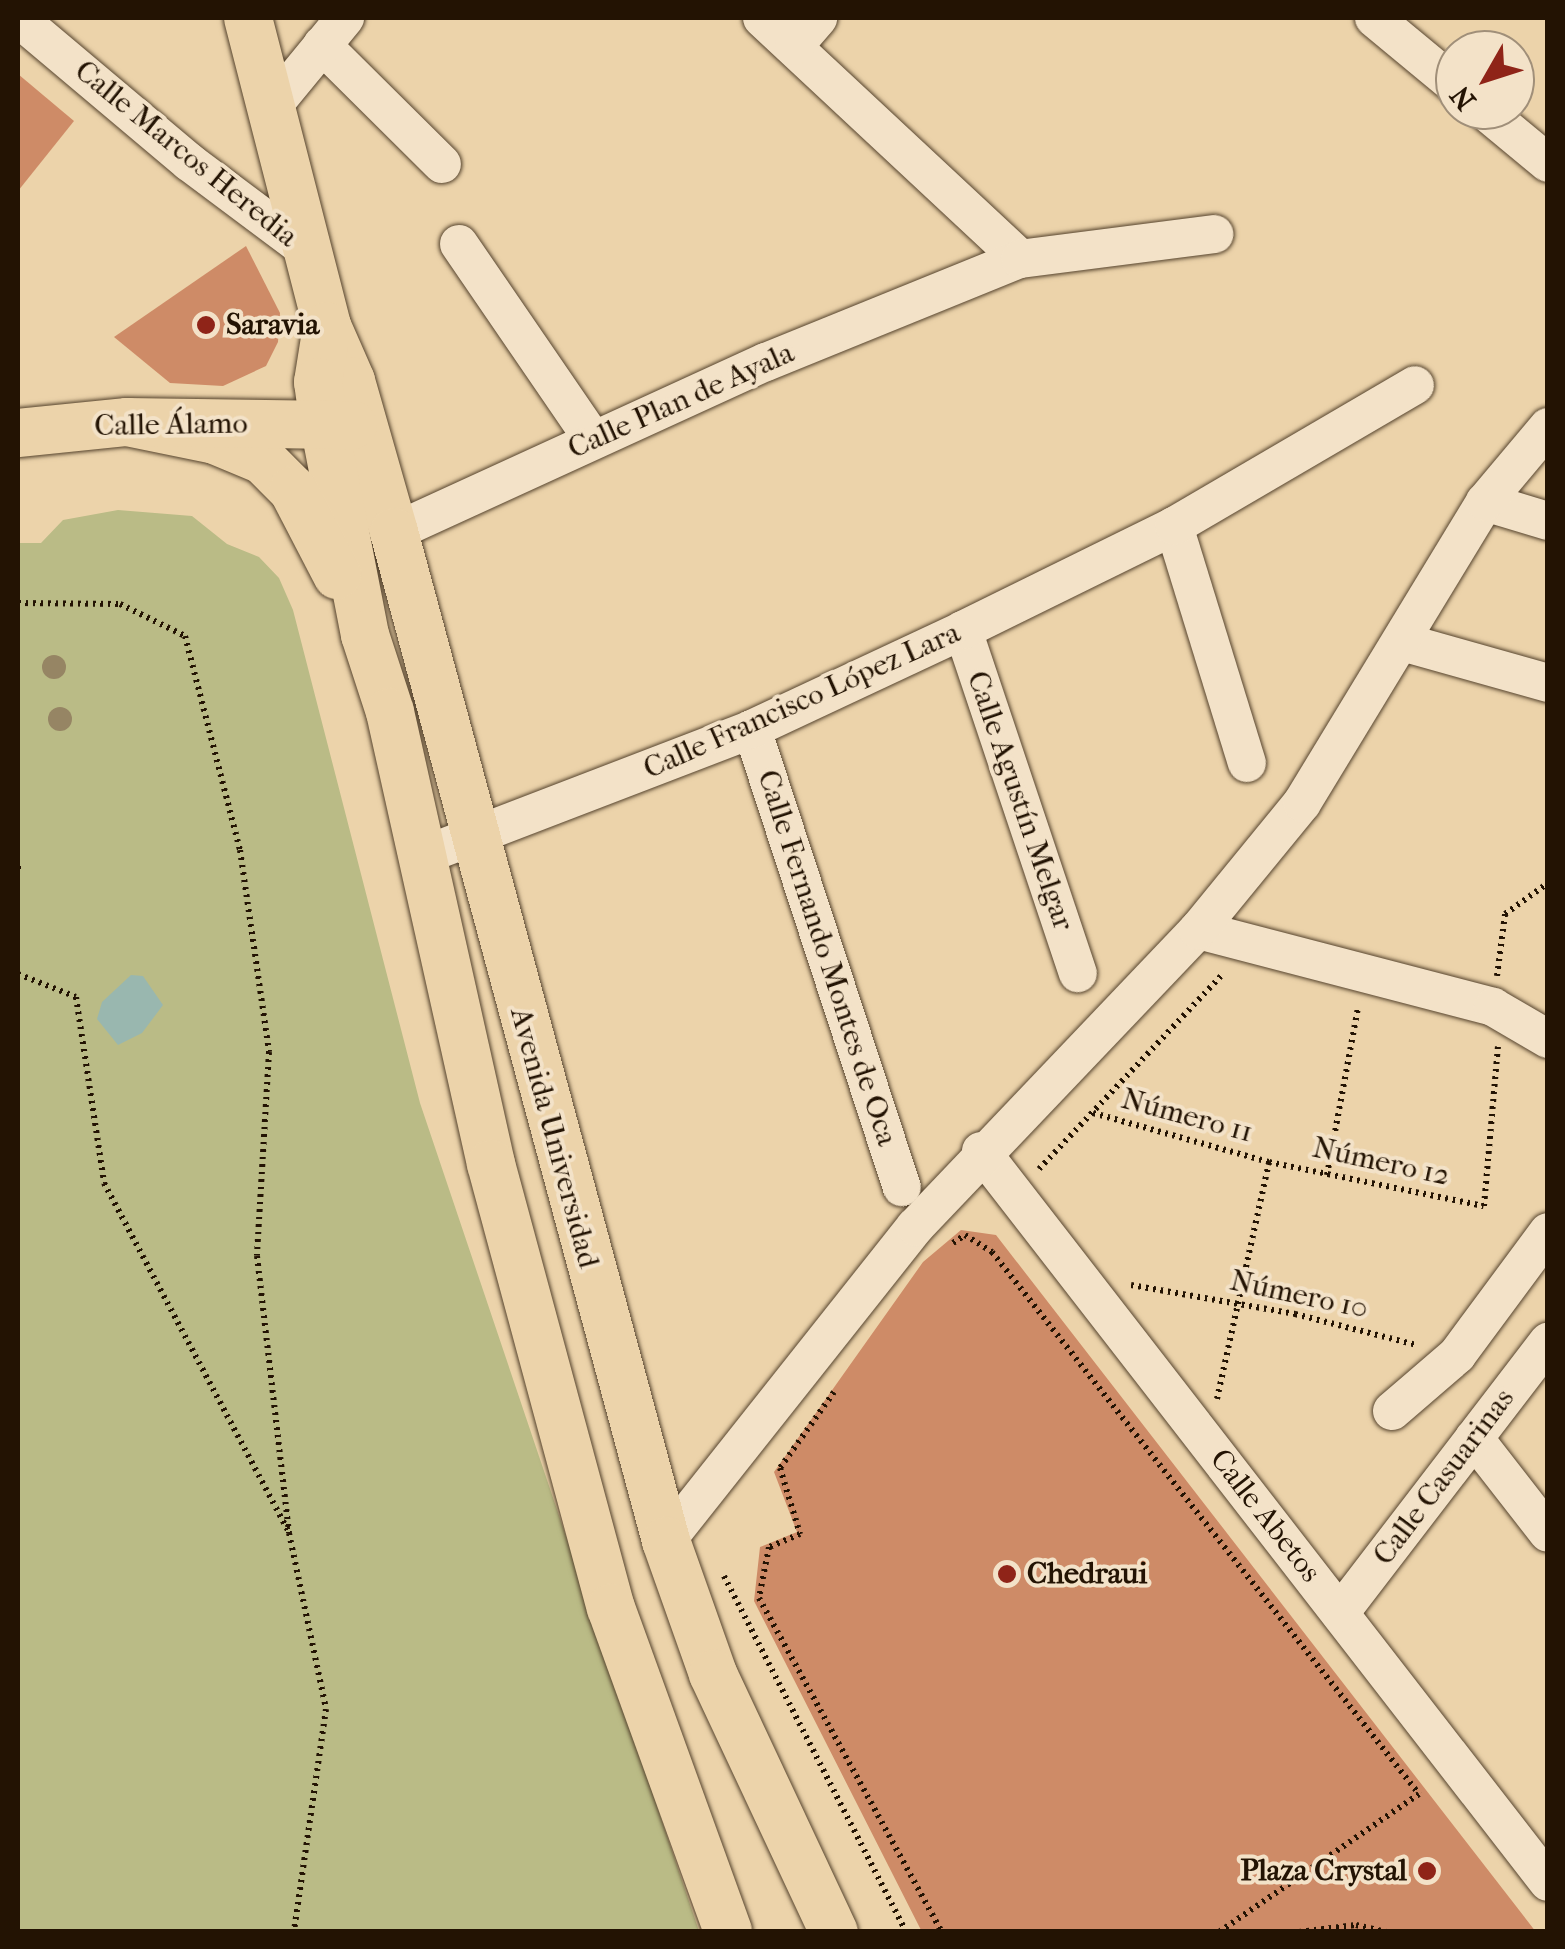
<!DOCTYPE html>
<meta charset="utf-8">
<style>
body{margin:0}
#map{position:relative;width:1565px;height:1949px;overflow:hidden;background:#ecd3aa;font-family:"IM FELL French Canon",serif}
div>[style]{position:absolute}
.green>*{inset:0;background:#babb86}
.water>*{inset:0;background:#99b7af}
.building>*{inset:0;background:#ce8b67}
.path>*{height:6px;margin-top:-3px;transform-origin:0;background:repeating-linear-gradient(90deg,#231303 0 2.5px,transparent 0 7.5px)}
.roads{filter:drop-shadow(0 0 2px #55432d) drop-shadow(0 0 2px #55432d)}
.minor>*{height:38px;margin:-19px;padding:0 19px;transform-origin:19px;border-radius:19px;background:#f3e2c8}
.major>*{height:48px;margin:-24px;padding:0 24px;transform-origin:24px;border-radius:24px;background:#ecd3aa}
.trees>*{width:24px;height:24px;margin:-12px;border-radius:50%;background:#968564}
.dots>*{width:28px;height:28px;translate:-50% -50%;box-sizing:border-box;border:5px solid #f3e2c8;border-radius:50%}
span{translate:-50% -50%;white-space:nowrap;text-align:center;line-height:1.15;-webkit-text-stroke:8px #f3e2c8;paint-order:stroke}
.street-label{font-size:30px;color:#231303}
.poi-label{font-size:30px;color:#231303;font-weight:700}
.left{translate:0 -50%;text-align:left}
.right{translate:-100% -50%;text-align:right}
.frame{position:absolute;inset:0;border:20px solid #231303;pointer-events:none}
.north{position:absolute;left:1435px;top:30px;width:100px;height:100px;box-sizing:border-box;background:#f3e2c8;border:2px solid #a08f79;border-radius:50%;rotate:231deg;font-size:28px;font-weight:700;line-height:40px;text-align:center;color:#231303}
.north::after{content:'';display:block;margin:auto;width:35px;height:45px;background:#8f2418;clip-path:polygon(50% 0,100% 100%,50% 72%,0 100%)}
</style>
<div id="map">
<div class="green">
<div style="clip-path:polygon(118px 510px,192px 516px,227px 544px,259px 557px,279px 578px,293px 610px,420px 1103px,699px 1931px,18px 1931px,18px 543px,41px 543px,63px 520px)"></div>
</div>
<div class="water">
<div style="clip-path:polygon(131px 975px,143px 976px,163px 1005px,142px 1033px,118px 1045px,97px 1019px,102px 1002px)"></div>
</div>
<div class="building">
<div style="clip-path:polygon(18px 74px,74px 121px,18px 191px)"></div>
<div style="clip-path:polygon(246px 246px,280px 313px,278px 342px,266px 366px,223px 386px,170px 383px,114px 337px)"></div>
<div style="clip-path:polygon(961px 1230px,996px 1235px,1536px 1932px,922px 1932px,754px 1601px,760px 1547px,797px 1532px,774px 1472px,923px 1262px)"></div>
</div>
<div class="path">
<div style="left:18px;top:603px;width:102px;rotate:0.6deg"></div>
<div style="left:120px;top:604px;width:72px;rotate:26.2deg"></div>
<div style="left:185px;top:636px;width:221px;rotate:75.6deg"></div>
<div style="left:240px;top:850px;width:204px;rotate:81.8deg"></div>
<div style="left:269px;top:1052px;width:204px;rotate:93.4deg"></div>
<div style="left:257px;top:1256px;width:279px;rotate:83.4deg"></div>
<div style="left:18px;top:866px;width:5px;rotate:90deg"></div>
<div style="left:18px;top:974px;width:62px;rotate:21.6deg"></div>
<div style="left:76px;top:997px;width:188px;rotate:81.4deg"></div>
<div style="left:104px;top:1183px;width:396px;rotate:62.1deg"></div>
<div style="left:289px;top:1533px;width:180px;rotate:78.1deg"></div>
<div style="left:326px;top:1709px;width:225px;rotate:98.2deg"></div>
<div style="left:1497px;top:976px;width:63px;rotate:-82.6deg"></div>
<div style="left:1505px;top:914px;width:53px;rotate:-35.8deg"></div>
<div style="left:1093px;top:1113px;width:183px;rotate:15.6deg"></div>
<div style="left:1269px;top:1162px;width:219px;rotate:11.6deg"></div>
<div style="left:1484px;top:1206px;width:160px;rotate:-85deg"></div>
<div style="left:1039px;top:1169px;width:268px;rotate:-46.7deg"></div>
<div style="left:1327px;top:1175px;width:170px;rotate:-79.5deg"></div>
<div style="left:953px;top:1243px;width:14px;rotate:-34deg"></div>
<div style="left:965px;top:1235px;width:32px;rotate:32deg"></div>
<div style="left:992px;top:1252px;width:690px;rotate:51.77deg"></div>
<div style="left:1419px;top:1794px;width:243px;rotate:145.4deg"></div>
<div style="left:1131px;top:1285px;width:167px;rotate:10deg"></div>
<div style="left:1295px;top:1314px;width:126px;rotate:14.3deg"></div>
<div style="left:834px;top:1392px;width:93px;rotate:125.4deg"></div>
<div style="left:780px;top:1468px;width:69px;rotate:73.1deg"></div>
<div style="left:800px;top:1534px;width:34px;rotate:157deg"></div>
<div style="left:769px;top:1547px;width:52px;rotate:101.1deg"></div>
<div style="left:759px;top:1598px;width:381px;rotate:61.3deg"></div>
<div style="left:1217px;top:1399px;width:243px;rotate:-77.6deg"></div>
<div style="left:724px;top:1576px;width:400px;rotate:62.9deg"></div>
<div style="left:98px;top:1932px;width:4px"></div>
<div style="left:1299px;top:1932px;width:57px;rotate:-7deg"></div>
<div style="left:1356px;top:1925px;width:32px;rotate:13deg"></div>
</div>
<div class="roads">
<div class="minor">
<div style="left:18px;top:18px;width:224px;rotate:40.1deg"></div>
<div style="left:189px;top:162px;width:149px;rotate:36.8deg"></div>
<div style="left:762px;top:18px;width:353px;rotate:43deg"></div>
<div style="left:1374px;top:18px;width:105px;rotate:39.6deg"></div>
<div style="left:322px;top:45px;width:169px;rotate:44.8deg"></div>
<div style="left:794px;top:46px;width:37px;rotate:-49deg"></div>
<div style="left:271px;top:108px;width:117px;rotate:-50.6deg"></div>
<div style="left:1484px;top:110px;width:83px;rotate:39.6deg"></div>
<div style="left:459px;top:244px;width:237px;rotate:55.6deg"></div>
<div style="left:1485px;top:502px;width:66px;rotate:16.8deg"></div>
<div style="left:1174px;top:526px;width:248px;rotate:72.9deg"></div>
<div style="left:394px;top:532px;width:409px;rotate:-24.6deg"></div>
<div style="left:766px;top:362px;width:274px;rotate:-22.1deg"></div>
<div style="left:1020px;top:259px;width:196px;rotate:-7.3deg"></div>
<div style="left:963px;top:630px;width:362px;rotate:71.5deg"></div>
<div style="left:1406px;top:643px;width:148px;rotate:15.7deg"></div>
<div style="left:752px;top:729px;width:482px;rotate:71.9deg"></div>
<div style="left:422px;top:856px;width:354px;rotate:-21deg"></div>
<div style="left:752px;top:729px;width:233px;rotate:-25.1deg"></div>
<div style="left:963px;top:630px;width:235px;rotate:-26.2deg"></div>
<div style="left:1174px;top:526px;width:279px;rotate:-30.3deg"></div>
<div style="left:1198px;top:930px;width:305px;rotate:14.6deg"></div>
<div style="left:1493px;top:1007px;width:64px;rotate:30.2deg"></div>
<div style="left:981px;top:1151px;width:925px;rotate:52.2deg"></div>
<div style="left:1392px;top:1411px;width:86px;rotate:-40.7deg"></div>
<div style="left:1457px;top:1355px;width:153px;rotate:-53.5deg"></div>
<div style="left:1474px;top:1438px;width:120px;rotate:52.1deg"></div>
<div style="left:666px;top:1541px;width:401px;rotate:-51.6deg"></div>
<div style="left:915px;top:1227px;width:410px;rotate:-46.4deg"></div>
<div style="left:1198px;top:930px;width:164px;rotate:-50.7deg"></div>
<div style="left:1302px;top:803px;width:352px;rotate:-58.7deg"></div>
<div style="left:1485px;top:502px;width:98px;rotate:-50deg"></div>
<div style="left:1340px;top:1613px;width:342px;rotate:-52.5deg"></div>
</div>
<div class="major">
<div style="left:248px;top:18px;width:318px;rotate:75.6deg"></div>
<div style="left:327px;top:326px;width:60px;rotate:66.4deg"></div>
<div style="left:351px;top:381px;width:157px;rotate:74.1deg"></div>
<div style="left:394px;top:532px;width:1045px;rotate:74.91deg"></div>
<div style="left:666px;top:1541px;width:141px;rotate:70.5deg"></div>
<div style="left:713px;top:1674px;width:285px;rotate:64.9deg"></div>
<div style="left:327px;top:326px;width:57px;rotate:99.1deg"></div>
<div style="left:318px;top:382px;width:42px;rotate:81.9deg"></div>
<div style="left:324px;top:424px;width:215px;rotate:79deg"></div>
<div style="left:365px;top:635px;width:81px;rotate:72deg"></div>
<div style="left:390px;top:712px;width:463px;rotate:77.4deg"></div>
<div style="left:491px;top:1164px;width:460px;rotate:74.9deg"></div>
<div style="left:611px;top:1608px;width:344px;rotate:70.1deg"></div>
<div style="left:127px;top:422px;width:90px;rotate:11.6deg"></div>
<div style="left:215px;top:440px;width:52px;rotate:22.6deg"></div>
<div style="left:263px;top:460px;width:42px;rotate:45deg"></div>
<div style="left:293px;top:490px;width:96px;rotate:62.6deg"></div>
<div style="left:18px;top:433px;width:110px;rotate:-5.8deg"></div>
<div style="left:127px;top:422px;width:226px;rotate:0.8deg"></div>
</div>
</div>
<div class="trees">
<div style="left:54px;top:667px"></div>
<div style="left:60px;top:719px"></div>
</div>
<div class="dots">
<div style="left:206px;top:325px;background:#8f2418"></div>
<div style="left:1007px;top:1574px;background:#8f2418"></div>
<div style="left:1427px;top:1871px;background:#8f2418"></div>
</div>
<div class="street-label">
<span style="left:186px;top:154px;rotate:39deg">Calle Marcos Heredia</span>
<span style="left:681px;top:401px;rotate:-24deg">Calle Plan de Ayala</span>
<span style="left:171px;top:425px;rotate:-1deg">Calle Álamo</span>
<span style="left:802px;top:701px;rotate:-24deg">Calle Francisco López Lara</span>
<span style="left:1020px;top:801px;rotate:71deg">Calle Agustín Melgar</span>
<span style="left:827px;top:958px;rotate:72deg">Calle Fernando Montes de Oca</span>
<span style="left:1187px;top:1116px;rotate:15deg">Número 11</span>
<span style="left:554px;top:1138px;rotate:75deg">Avenida Universidad</span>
<span style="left:1381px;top:1162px;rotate:12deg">Número 12</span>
<span style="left:1299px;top:1295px;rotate:12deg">Número 10</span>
<span style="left:1444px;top:1477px;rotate:-53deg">Calle Casuarinas</span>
<span style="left:1265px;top:1516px;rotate:52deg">Calle Abetos</span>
</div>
<div class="poi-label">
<span class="left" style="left:226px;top:325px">Saravia</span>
<span class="left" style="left:1027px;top:1574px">Chedraui</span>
<span class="right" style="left:1407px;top:1871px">Plaza Crystal</span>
</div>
<div class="frame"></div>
<div class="north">N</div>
</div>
